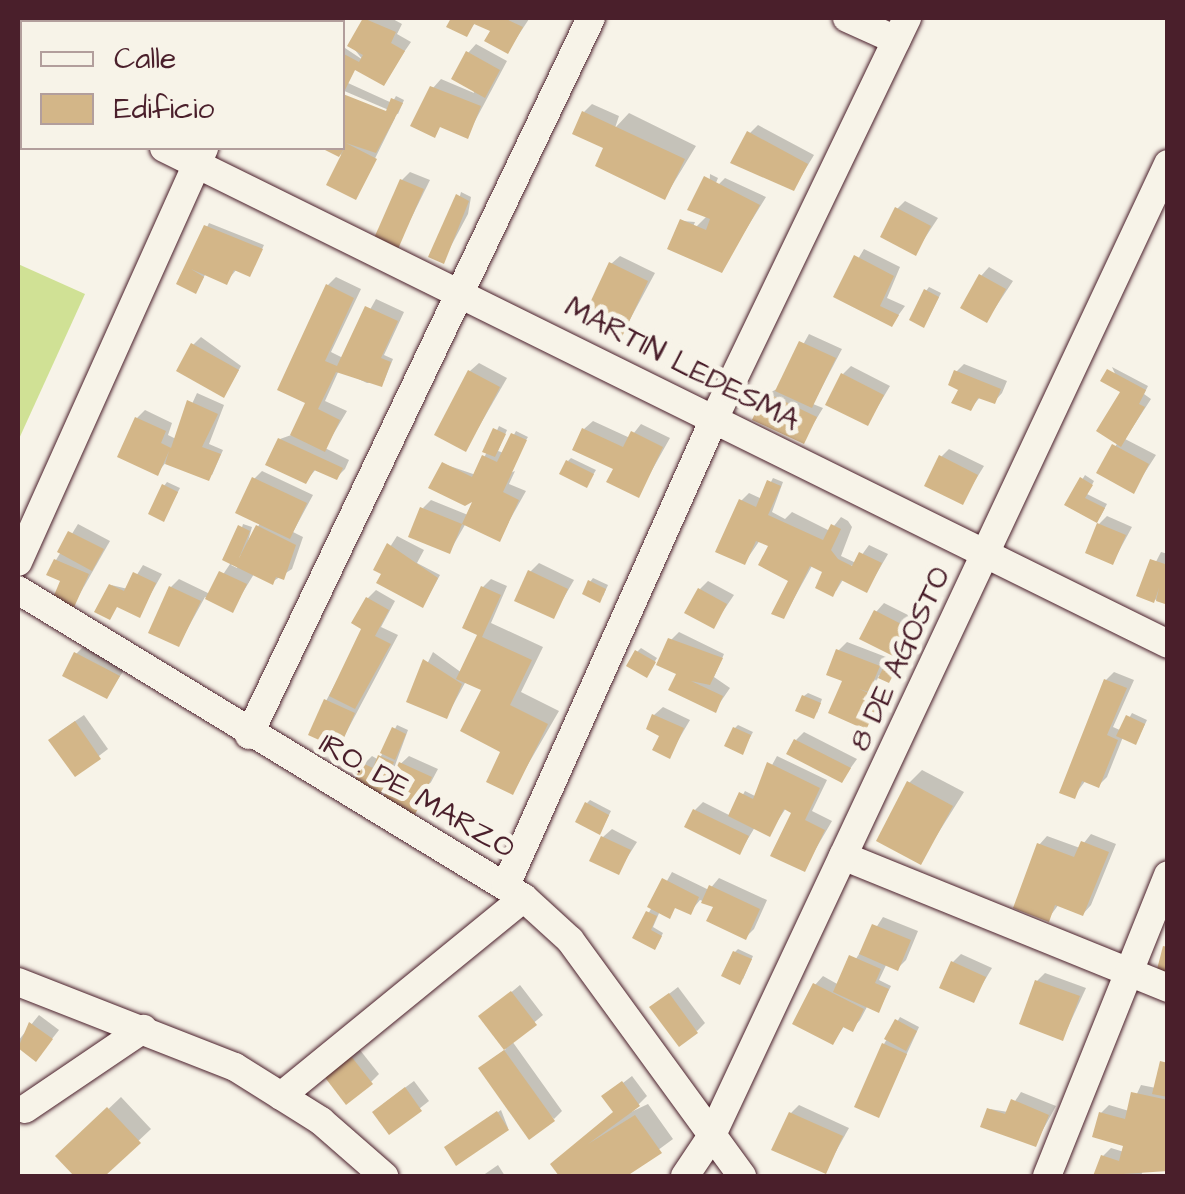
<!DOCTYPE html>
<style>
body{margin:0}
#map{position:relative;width:1185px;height:1194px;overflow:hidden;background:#f7f3e8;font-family:"Architects Daughter",sans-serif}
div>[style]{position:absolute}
.green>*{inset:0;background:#d0e195}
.shadow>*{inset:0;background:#0003}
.building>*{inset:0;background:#d3b688}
.roads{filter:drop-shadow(0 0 2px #4a1f2b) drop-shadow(0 0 2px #4a1f2b)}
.minor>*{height:28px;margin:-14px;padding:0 14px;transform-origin:14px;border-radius:14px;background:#f7f3e8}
span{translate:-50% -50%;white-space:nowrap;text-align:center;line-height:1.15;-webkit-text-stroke:10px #f7f3e8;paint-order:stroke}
.street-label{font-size:30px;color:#4a1f2b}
.frame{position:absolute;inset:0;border:20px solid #4a1f2b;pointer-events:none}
.legend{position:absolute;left:20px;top:20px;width:325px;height:130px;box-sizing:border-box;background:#f7f3e8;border:2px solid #b29e9c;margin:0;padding:12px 18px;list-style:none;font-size:30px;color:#4a1f2b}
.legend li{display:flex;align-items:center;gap:20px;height:50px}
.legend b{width:50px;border:2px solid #b29e9c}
</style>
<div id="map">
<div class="green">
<div style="clip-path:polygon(18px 264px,85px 294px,18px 441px)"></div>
</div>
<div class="shadow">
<div style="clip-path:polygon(366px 18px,391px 18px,402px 24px,397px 34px,411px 42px,393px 68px,356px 67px,348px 83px,392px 103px,396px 96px,404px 100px,398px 114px,342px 90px,342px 46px,363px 60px,351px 45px)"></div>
<div style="clip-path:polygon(453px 18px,526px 18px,529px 19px,508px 51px,493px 30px,476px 22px,466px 34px,449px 26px)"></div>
<div style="clip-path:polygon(476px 44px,507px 61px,467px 136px,433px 88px,441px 79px,474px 93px,468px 53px)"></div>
<div style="clip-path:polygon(342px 95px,395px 118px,356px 197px,344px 156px,326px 148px,342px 148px)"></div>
<div style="clip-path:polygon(592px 104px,619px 116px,615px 128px,629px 113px,696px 146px,665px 197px,584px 112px)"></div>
<div style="clip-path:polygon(758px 125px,814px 155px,794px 188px,750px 133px)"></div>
<div style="clip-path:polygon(410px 172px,430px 180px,394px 253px,402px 180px)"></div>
<div style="clip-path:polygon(710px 174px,718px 178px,713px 190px,725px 178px,766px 197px,721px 270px,682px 221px,695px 222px,691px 232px,708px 215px)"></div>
<div style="clip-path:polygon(461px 192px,471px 197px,468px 214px,443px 261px)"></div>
<div style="clip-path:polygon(905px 201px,938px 218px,915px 253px,897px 209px)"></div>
<div style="clip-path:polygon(209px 223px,264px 245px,250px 274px,237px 269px,226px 282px,206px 273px,198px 288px,187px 268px)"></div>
<div style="clip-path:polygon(864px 249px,900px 267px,887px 298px,905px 306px,892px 324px,836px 296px)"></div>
<div style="clip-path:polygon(620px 256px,655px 273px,621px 336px,611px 264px)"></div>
<div style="clip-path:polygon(989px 267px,1013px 281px,987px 320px,981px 276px)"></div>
<div style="clip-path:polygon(336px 277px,361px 289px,331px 352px,343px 358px,376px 299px,404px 312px,384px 355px,393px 359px,384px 381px,367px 383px,339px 370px,325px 401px,347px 411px,325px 448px,349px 460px,345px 469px,337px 477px,317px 468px,306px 481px,280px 439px,294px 434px,308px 402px,328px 285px)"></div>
<div style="clip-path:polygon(929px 287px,941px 293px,927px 321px,926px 291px)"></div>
<div style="clip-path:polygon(809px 334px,842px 349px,813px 404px,823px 408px,803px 441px,767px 394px,779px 388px)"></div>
<div style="clip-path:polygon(201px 337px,241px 366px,227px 391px,193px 345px)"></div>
<div style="clip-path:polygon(479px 363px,507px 378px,466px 449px,470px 371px)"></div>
<div style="clip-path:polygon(964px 364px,1007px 381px,1002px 393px,994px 402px,981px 396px,971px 408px,956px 372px)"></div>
<div style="clip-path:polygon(851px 366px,890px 386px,868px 423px,843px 374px)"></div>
<div style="clip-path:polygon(1112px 367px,1148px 386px,1144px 394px,1151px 399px,1125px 439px,1156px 455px,1133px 491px,1100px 472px,1118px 442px,1123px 391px)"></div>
<div style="clip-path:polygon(197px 393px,224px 405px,209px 444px,223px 450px,212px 475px,167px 461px,157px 473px,137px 418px,145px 410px,172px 423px,168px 435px,176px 439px)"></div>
<div style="clip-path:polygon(593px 421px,630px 438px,641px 424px,670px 438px,638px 495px,584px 429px)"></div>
<div style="clip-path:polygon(499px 426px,507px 430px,498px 451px,504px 453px,516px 431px,528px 437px,503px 476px,515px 471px,509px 484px,526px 491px,499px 539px,466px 523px,450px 551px,423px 508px,431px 500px,468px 515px,478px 487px,444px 464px,476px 475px)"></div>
<div style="clip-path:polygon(949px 449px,984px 466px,962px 502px,941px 457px)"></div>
<div style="clip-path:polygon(571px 458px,596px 470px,587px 485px,568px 461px)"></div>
<div style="clip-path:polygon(evenodd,262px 471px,313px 495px,293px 532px,303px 537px,292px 569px,272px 582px,254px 574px,232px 610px,205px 597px,179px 644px,171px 587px,179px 579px,210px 594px,232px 561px,243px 524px,252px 527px,245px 552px,260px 523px,254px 479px,262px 471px,244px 552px,237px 568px,231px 565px,244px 552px)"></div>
<div style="clip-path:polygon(1085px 475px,1094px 481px,1087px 494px,1107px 504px,1100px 517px,1067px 504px)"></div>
<div style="clip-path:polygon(773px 478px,783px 482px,772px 512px,785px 519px,792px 512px,830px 531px,841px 517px,848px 521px,852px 527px,841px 556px,856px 563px,869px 545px,888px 554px,867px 590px,852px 565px,836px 591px,830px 573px,813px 564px,786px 613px,790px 582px,771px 545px,760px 540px,745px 562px,741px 501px,749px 493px,762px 499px)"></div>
<div style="clip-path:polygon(167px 482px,180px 488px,164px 519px,164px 486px)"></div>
<div style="clip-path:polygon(1107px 516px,1132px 527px,1113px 562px,1099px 524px)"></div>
<div style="clip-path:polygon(78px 524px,110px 541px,70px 611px,56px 560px)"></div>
<div style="clip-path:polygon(397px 536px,424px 550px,417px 563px,440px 575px,426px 601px,376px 569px)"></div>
<div style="clip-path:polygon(1161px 552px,1168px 554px,1168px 603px,1139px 595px)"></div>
<div style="clip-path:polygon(539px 563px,574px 580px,553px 616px,530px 572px)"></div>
<div style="clip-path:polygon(143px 565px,162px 574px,139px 615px,111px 585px,128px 589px)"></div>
<div style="clip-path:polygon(593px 578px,608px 585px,603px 596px,590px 582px)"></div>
<div style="clip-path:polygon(491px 579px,507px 586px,491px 623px,543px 647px,521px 692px,559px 711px,512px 792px,484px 689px,466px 681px,447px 716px,409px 701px,433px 652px,462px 673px,479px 636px,483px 587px)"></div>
<div style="clip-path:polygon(708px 581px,734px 595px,713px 626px,700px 589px)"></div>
<div style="clip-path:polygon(376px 590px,395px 601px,381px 627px,398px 635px,339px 746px,326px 701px,365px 628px,368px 598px)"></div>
<div style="clip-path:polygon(884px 603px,914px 618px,893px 653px,876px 612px)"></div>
<div style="clip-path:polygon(679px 632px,724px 654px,714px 677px,730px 688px,715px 710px,679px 673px,671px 640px)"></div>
<div style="clip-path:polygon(847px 642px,886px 657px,883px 675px,893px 659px,899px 662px,888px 680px,879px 675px,875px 685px,887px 690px,866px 727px,839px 650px)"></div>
<div style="clip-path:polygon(84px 646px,126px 667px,107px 696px,76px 654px)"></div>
<div style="clip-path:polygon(641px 648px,657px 658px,649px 671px,637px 652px)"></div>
<div style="clip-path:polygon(1114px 672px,1134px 680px,1113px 727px,1122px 731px,1132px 713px,1147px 720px,1138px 739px,1123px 737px,1107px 777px,1099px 785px,1086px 780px,1074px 796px,1106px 680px)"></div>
<div style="clip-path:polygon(808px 693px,822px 699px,817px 713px,804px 696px)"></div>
<div style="clip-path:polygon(663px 707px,690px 720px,669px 756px,654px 715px)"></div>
<div style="clip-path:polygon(84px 715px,108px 749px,75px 774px,59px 732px)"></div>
<div style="clip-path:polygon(397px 725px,408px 730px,393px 771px,409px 756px,438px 769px,414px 814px,392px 782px,378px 796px,364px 764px,372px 756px,379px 760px)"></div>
<div style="clip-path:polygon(738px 725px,753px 732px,742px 752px,735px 728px)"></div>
<div style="clip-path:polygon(804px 732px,857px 759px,842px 780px,796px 740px)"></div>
<div style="clip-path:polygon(777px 756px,827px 780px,812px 811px,832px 821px,804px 869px,794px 811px,786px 808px,769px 834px,755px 827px,740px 852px,695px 810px,703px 802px,731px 816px,745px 791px,755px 796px)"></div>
<div style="clip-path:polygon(922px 770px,964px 792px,920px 862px,909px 783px)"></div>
<div style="clip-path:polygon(590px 800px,611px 811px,602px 829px,587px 803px)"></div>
<div style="clip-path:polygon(612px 829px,637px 842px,618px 872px,603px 837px)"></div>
<div style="clip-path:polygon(1091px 834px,1116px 844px,1091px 905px,1083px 914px,1059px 904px,1048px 919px,1039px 845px,1047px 836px,1080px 848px)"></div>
<div style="clip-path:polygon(672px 872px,709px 890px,719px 878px,767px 900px,754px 929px,746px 937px,716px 906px,700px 900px,690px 912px,676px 905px,660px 911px,653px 927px,663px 933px,658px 943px,635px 937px)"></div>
<div style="clip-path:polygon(883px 917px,918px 931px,906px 960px,898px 968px,887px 963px,879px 980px,891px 986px,881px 1006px,868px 1005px,860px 1020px,852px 1029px,845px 1025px,833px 1042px,815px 985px,823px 976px,839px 985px)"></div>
<div style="clip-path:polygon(738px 949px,753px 956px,743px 979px,735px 952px)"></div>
<div style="clip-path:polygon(961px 954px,992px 968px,973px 1000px,953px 962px)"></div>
<div style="clip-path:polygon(1045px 973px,1086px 988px,1063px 1038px,1037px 981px)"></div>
<div style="clip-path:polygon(520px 985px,543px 1015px,512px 1041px,562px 1111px,554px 1119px,489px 1061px,506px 1049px,482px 1017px)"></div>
<div style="clip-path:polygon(678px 987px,705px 1023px,697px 1031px,652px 1007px)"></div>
<div style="clip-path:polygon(39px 1015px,59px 1030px,36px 1059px,18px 1041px)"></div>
<div style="clip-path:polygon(900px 1017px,919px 1027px,879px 1115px,884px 1044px)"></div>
<div style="clip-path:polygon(356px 1045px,379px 1074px,371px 1082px,324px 1072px)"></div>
<div style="clip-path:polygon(1168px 1057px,1168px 1170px,1144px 1167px,1141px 1176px,1096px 1176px,1103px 1156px,1111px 1148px,1124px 1152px,1126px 1144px,1101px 1113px,1109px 1105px,1129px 1111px,1141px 1085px,1156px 1088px)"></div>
<div style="clip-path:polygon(632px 1076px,647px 1096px,631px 1112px,648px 1104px,673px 1139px,623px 1176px,562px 1176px,554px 1164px,615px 1111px,610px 1093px)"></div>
<div style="clip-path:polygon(414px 1081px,429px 1101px,390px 1132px,383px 1104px)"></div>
<div style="clip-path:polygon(1021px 1092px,1056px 1106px,1035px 1144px,990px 1109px,1008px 1112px)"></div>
<div style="clip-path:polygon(121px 1097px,151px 1129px,101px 1176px,78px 1176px,59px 1156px)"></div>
<div style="clip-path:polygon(799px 1105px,849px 1128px,825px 1171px,791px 1113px)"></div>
<div style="clip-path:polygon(501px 1110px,508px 1128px,484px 1122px)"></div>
<div style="clip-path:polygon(498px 1165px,505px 1176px,482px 1176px)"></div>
</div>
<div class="building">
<div style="clip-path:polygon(363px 18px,396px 32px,391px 43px,405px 51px,384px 86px,355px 70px,343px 94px,386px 111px,391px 98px,403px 103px,376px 153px,346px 143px,377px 159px,356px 200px,326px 185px,345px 147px,339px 157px,321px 148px,342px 148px,342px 53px,359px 62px,363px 55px,347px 46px)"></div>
<div style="clip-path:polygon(451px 18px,504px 18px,523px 27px,508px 54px,484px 41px,490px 31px,474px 24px,467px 37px,446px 27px)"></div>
<div style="clip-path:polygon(466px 51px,500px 70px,485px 98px,451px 79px)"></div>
<div style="clip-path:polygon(430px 86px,481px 106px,468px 139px,440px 127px,435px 138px,410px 126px)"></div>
<div style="clip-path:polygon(582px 111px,685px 159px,665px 200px,595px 166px,603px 148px,572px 134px)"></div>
<div style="clip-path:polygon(747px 131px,808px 164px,794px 191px,730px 163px)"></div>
<div style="clip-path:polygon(704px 176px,760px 205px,722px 273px,667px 249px,680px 219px,706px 230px,710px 219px,687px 210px)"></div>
<div style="clip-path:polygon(400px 179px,424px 189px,395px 256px,371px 245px)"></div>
<div style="clip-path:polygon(456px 194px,469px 201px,444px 264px,428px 257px)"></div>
<div style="clip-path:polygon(895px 207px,931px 226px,916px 256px,880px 237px)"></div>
<div style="clip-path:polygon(204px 225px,263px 249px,250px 277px,234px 270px,227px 285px,191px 269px,204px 277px,196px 294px,176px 284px)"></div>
<div style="clip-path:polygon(854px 255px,894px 276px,880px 306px,899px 315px,892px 327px,833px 297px)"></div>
<div style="clip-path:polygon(609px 262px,648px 281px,621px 339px,582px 320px)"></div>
<div style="clip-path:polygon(979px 274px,1006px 289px,987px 323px,960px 308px)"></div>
<div style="clip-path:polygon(326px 284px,354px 298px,325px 361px,337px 366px,365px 306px,398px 321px,381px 358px,391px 362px,382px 387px,336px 372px,318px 409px,340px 420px,325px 452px,290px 435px,305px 403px,277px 390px)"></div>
<div style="clip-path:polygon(924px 289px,939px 297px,924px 328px,909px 320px)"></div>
<div style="clip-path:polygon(799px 341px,836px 358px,812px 408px,775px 391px)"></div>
<div style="clip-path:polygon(191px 343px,239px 370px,224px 398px,176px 371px)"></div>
<div style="clip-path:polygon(1107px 369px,1146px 390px,1139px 404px,1145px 407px,1121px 447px,1096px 431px,1120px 392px,1100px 381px)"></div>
<div style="clip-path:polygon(468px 370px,500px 387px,466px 452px,434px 435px)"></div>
<div style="clip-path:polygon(954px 370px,1001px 389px,995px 404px,978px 398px,971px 411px,951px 403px,958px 390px,948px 385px)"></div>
<div style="clip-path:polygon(841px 373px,884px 395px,868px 426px,825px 405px)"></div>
<div style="clip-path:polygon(765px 392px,817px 417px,804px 444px,752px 420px)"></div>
<div style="clip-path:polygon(187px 400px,218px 414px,202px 447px,221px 454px,209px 481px,165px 464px,169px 451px,158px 476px,117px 457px,135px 417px,166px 431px,161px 443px,171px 448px)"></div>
<div style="clip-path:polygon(493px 428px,506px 434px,495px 457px,482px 452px)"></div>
<div style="clip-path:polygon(582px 428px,623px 447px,631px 431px,663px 447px,639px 498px,606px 482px,613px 469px,572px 450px)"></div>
<div style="clip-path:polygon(511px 433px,527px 440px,503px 492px,519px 500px,500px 542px,462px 524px,472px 502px,465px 506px,428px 488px,442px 462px,472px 477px,482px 455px,497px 462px)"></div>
<div style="clip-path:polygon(278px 438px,343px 468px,337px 480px,314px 470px,306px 484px,265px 465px)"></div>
<div style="clip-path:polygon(1112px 444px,1149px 464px,1134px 494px,1096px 473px)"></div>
<div style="clip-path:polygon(939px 455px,978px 475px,963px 505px,924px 486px)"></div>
<div style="clip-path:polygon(566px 460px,594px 474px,587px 488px,559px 474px)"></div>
<div style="clip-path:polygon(252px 477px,307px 503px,290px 539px,235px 513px)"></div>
<div style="clip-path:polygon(1080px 477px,1093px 485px,1085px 498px,1105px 508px,1097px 523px,1126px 535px,1113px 565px,1085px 553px,1097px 523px,1064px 505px)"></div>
<div style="clip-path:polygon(767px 480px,781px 486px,768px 515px,823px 540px,831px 524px,841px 529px,831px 550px,838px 559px,852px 566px,859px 552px,882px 563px,867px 593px,841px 580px,833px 597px,815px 588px,822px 572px,810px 566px,784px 619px,771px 614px,788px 581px,758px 565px,768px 546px,756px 541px,745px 565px,715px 552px,739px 499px,756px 507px)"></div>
<div style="clip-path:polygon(162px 484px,178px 492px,164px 522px,148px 514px)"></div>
<div style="clip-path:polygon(420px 507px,462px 524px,450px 554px,408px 537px)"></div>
<div style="clip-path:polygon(238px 525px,250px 531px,239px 558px,256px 525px,296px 545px,284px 580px,276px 577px,273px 585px,222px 560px)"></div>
<div style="clip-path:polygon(68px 531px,104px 549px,92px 571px,57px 552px)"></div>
<div style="clip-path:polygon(387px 543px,438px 578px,423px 608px,376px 583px,381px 574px,373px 570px)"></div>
<div style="clip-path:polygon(54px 559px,89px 574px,71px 614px,50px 605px,60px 581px,46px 575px)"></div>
<div style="clip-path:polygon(1150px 559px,1168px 565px,1168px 605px,1156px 601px,1159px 588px,1154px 603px,1136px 596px)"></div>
<div style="clip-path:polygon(528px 570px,568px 589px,554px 619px,514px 601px)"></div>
<div style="clip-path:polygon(219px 571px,247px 584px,233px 613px,205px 599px)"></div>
<div style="clip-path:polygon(133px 572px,156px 583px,140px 618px,117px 607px,110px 620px,94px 612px,109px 584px,124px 591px)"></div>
<div style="clip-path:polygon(588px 580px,606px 589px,600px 603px,582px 594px)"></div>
<div style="clip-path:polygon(169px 586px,201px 601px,179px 647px,148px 633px)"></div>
<div style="clip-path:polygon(481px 586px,501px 595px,482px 637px,532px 660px,510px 705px,548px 724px,513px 795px,486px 782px,500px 752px,460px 731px,481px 690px,456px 679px,477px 635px,462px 628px)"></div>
<div style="clip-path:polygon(698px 588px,727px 604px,714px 629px,684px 613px)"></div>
<div style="clip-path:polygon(366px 597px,389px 610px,375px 636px,391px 644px,355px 709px,329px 696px,361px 629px,351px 623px)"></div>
<div style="clip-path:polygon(874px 610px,907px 627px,893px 656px,859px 639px)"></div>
<div style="clip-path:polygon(668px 638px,723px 658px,710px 685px,691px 681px,723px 696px,716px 713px,668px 690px,676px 674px,656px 665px)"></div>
<div style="clip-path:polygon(836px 649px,880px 666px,869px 692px,859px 689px,881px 698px,866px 730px,828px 713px,842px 681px,826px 675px)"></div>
<div style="clip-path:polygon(635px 650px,656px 662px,647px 678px,626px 666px)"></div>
<div style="clip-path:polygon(74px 652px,120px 676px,107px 699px,62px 676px)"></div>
<div style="clip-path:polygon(423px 659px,462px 684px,447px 719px,406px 702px)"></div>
<div style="clip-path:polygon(887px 661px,898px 666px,889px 683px,878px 678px)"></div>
<div style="clip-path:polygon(1104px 679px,1127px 688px,1107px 735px,1118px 740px,1099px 788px,1082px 781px,1075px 799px,1059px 793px)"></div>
<div style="clip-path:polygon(802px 695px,821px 703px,814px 719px,795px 711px)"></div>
<div style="clip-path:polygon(324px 699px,355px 713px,339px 749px,308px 735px)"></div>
<div style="clip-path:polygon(652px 714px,684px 728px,670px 759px,652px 750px,659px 736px,646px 729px)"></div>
<div style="clip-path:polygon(1126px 715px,1145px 724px,1136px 745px,1116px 736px)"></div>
<div style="clip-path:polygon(75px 721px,101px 759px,75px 777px,48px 740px)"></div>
<div style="clip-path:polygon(392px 727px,406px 734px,395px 760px,380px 753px)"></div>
<div style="clip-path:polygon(733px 727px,751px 735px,743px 755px,724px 746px)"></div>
<div style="clip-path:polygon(794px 739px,851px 768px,842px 783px,786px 754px)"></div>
<div style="clip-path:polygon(378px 755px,394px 762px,379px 798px,352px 787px,362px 763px,373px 768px)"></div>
<div style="clip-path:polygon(399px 762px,432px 777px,414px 817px,381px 802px)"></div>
<div style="clip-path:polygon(767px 762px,820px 788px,805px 820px,825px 830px,805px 872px,770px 856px,791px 813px,784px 809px,770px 837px,728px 816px,739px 792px,753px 799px)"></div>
<div style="clip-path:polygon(907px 781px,953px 806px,921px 865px,876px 841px)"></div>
<div style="clip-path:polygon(585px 802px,609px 815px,600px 835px,575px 822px)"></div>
<div style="clip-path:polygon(693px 809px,749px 836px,740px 855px,684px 827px)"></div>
<div style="clip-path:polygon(601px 836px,631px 850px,619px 875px,589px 861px)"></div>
<div style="clip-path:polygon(1081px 841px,1109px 852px,1083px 916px,1055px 905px,1049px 922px,1013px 908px,1037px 843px,1074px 857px)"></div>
<div style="clip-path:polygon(662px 878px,699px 897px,691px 915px,675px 908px,670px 919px,647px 907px)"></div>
<div style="clip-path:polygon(709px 885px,760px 909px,746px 940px,706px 921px,713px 907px,701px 903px)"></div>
<div style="clip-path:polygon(646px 911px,657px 916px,651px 930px,662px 936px,655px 950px,632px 938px)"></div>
<div style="clip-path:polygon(872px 924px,911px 940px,898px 971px,859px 954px)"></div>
<div style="clip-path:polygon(1163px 946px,1168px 947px,1168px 981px,1155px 977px)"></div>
<div style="clip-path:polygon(733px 951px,752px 959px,740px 985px,721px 976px)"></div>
<div style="clip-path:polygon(849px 955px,881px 969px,875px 983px,889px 989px,879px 1013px,833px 992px)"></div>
<div style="clip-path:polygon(951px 961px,986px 977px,974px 1003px,939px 988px)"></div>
<div style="clip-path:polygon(1035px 980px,1080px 996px,1063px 1041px,1019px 1024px)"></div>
<div style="clip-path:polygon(813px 983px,864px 1009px,853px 1032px,843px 1027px,833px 1045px,792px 1024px)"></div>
<div style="clip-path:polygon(511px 991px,537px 1025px,504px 1050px,478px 1016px)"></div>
<div style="clip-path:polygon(669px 993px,698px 1033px,679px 1047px,649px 1007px)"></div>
<div style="clip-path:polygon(895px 1019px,917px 1031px,906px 1051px,884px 1039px)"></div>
<div style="clip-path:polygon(29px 1022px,53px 1039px,36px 1062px,18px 1048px)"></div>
<div style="clip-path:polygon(882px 1043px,907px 1054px,879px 1118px,854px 1107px)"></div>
<div style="clip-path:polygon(504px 1050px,555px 1121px,529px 1140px,478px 1068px)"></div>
<div style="clip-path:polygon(347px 1051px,373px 1084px,346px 1105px,320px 1071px)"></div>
<div style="clip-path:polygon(1160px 1061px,1168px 1063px,1168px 1097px,1152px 1094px)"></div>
<div style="clip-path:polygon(622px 1081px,640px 1106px,588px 1144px,635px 1115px,662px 1153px,627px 1176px,559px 1176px,550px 1164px,613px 1112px,601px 1096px)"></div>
<div style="clip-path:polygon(405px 1087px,422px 1111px,389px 1135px,372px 1112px)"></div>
<div style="clip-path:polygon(1131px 1092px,1168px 1100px,1168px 1171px,1093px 1176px,1101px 1155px,1119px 1161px,1123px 1146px,1092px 1137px,1099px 1112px,1125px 1119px)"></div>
<div style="clip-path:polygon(1011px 1099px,1049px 1115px,1036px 1147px,980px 1127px,987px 1108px,1005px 1114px)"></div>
<div style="clip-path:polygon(107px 1107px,141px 1143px,105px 1176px,74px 1176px,55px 1156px)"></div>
<div style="clip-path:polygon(497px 1111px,509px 1130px,456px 1166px,444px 1147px)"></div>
<div style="clip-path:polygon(789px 1112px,843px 1136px,826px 1174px,771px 1150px)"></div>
</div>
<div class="roads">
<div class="minor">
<div style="left:847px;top:18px;width:54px;rotate:24.2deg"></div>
<div style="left:266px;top:22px;width:4px;rotate:-63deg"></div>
<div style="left:18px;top:84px;width:4px;rotate:27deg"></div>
<div style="left:164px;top:148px;width:1120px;rotate:26.29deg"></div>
<div style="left:18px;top:562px;width:454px;rotate:-65.8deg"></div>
<div style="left:18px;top:590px;width:592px;rotate:31.33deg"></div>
<div style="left:524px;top:898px;width:62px;rotate:42.4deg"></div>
<div style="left:570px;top:940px;width:292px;rotate:53.9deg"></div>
<div style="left:249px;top:735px;width:794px;rotate:-64.5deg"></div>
<div style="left:843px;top:856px;width:351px;rotate:22.1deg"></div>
<div style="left:506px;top:885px;width:513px;rotate:-65.94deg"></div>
<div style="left:715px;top:417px;width:443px;rotate:-64.3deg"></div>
<div style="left:18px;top:982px;width:233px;rotate:21.4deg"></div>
<div style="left:235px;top:1067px;width:102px;rotate:32.1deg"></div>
<div style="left:321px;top:1121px;width:84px;rotate:41.1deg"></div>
<div style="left:281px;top:1096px;width:313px;rotate:-39.2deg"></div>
<div style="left:25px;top:1109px;width:143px;rotate:-34.1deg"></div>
<div style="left:685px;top:1176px;width:47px;rotate:-56.3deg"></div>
<div style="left:711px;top:1137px;width:1075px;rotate:-64.84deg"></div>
<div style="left:1047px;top:1176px;width:324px;rotate:-68.1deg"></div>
</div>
</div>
<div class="street-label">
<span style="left:682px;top:364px;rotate:27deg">MARTIN LEDESMA</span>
<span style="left:900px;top:659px;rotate:-65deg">8 DE AGOSTO</span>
<span style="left:417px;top:796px;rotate:30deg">1RO. DE MARZO</span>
</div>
<div class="frame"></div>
<ul class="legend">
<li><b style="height:12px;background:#f7f3e8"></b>Calle</li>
<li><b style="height:28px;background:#d3b688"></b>Edificio</li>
</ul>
</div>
